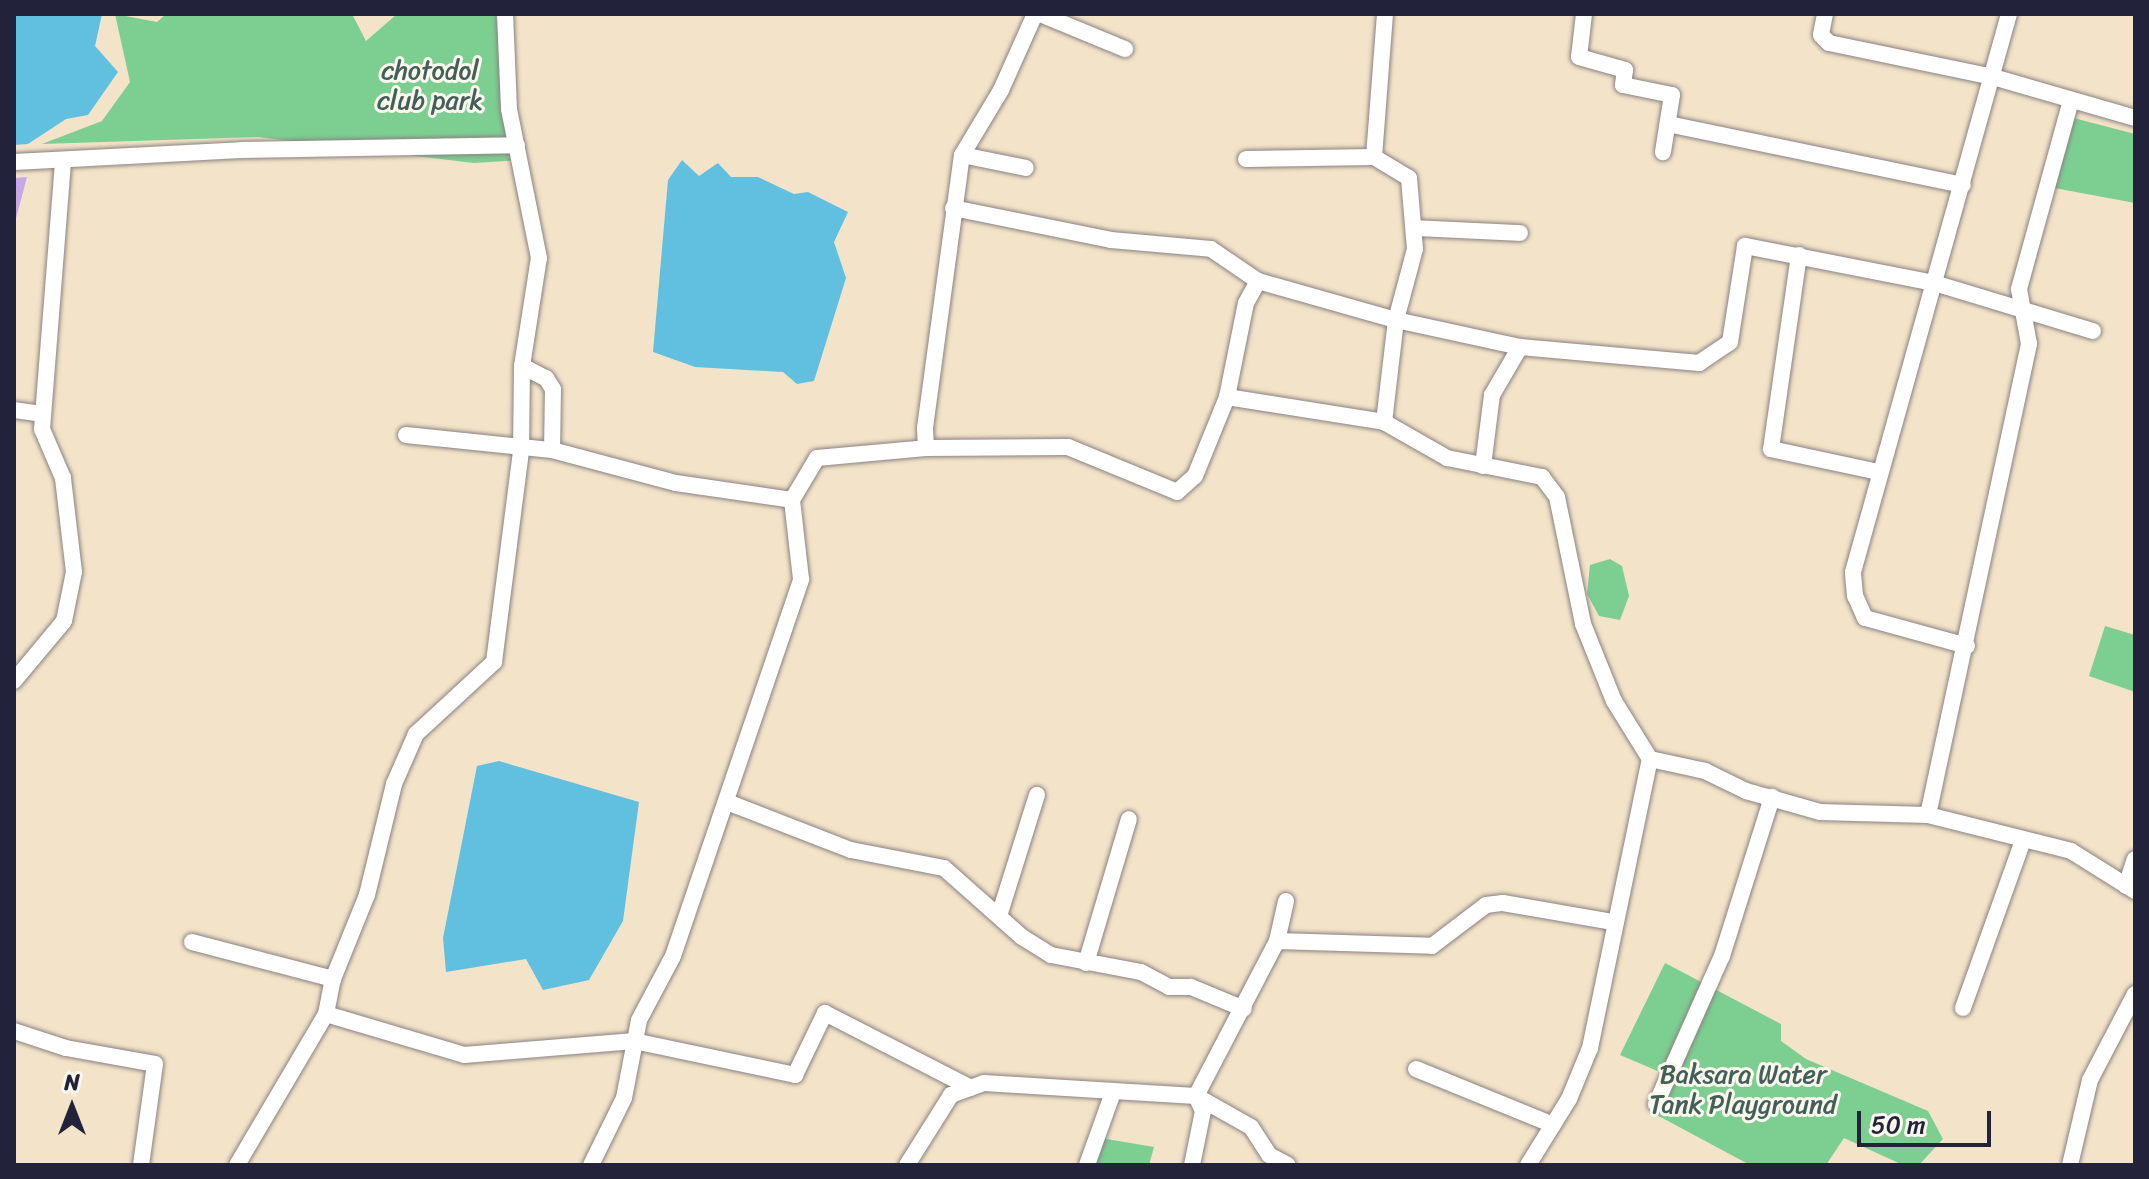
<!DOCTYPE html>
<style>
body{margin:0}
#map{position:relative;width:2149px;height:1179px;overflow:hidden;background:#f3e3c8;font-family:Sriracha,sans-serif}
div>[style]{position:absolute}
.green>*{inset:0;background:#7ccf91}
.water>*{inset:0;background:#61c0df}
.building>*{inset:0;background:#c5a9e7}
.roads{filter:drop-shadow(0 0 2px #8a8282) drop-shadow(0 0 2px #8a8282)}
.minor>*{height:16px;margin:-8px;padding:0 8px;transform-origin:8px;border-radius:8px;background:#fff}
span{translate:-50% -50%;white-space:nowrap;text-align:center;line-height:1.15;-webkit-text-stroke:6px #fbf7ec;paint-order:stroke}
.park-label{font-size:26px;color:#425f59}
.frame{position:absolute;inset:0;border:16px solid #22223b;pointer-events:none}
.north{position:absolute;left:32px;top:1067px;width:80px;height:80px;-webkit-text-stroke:6px #fbf7ec;paint-order:stroke;rotate:0deg;font-size:22px;font-weight:700;line-height:32px;text-align:center;color:#22223b}
.north::after{content:'';display:block;margin:auto;width:28px;height:36px;background:#22223b;clip-path:polygon(50% 0,100% 100%,50% 72%,0 100%)}
.scale{position:absolute;left:1857px;top:1111px;width:134px;height:36px;box-sizing:border-box;border:4px solid #22223b;border-top:0;padding-left:10px;font-size:24px;line-height:28px;white-space:nowrap;color:#22223b;-webkit-text-stroke:6px #fbf7ec;paint-order:stroke}
</style>
<div id="map">
<div class="green">
<div style="clip-path:polygon(115px 14px,157px 22px,166px 14px,352px 14px,366px 41px,397px 14px,496px 14px,506px 108px,521px 160px,474px 163px,258px 137px,42px 144px,102px 121px,130px 82px)"></div>
<div style="clip-path:polygon(2066px 116px,2135px 134px,2135px 203px,2049px 187px)"></div>
<div style="clip-path:polygon(1610px 559px,1622px 566px,1629px 596px,1620px 620px,1599px 616px,1587px 594px,1590px 565px)"></div>
<div style="clip-path:polygon(2105px 626px,2135px 635px,2135px 692px,2089px 676px)"></div>
<div style="clip-path:polygon(1665px 963px,1781px 1024px,1781px 1041px,1806px 1059px,1928px 1111px,1943px 1139px,1919px 1165px,1903px 1165px,1844px 1138px,1826px 1165px,1750px 1165px,1653px 1113px,1674px 1078px,1620px 1055px)"></div>
<div style="clip-path:polygon(1101px 1138px,1154px 1147px,1149px 1165px,1094px 1165px)"></div>
</div>
<div class="water">
<div style="clip-path:polygon(14px 14px,102px 14px,95px 46px,118px 72px,88px 115px,66px 119px,28px 144px,14px 145px)"></div>
<div style="clip-path:polygon(682px 160px,699px 176px,718px 163px,731px 177px,758px 177px,794px 194px,808px 192px,848px 212px,834px 242px,846px 278px,814px 381px,797px 384px,783px 372px,695px 367px,653px 352px,668px 180px)"></div>
<div style="clip-path:polygon(499px 761px,639px 802px,623px 921px,589px 980px,543px 990px,526px 959px,446px 972px,443px 938px,477px 766px)"></div>
</div>
<div class="building">
<div style="clip-path:polygon(27px 177px,15px 222px,14px 222px,14px 178px)"></div>
</div>
<div class="roads">
<div class="minor">
<div style="left:1040px;top:14px;width:92px;rotate:22.4deg"></div>
<div style="left:1385px;top:14px;width:143px;rotate:94.4deg"></div>
<div style="left:1374px;top:157px;width:41px;rotate:31deg"></div>
<div style="left:1409px;top:178px;width:71px;rotate:85.2deg"></div>
<div style="left:1415px;top:249px;width:73px;rotate:105deg"></div>
<div style="left:1396px;top:320px;width:103px;rotate:96.7deg"></div>
<div style="left:1384px;top:422px;width:73px;rotate:29.7deg"></div>
<div style="left:1447px;top:458px;width:97px;rotate:11.3deg"></div>
<div style="left:1542px;top:477px;width:25px;rotate:53deg"></div>
<div style="left:1557px;top:497px;width:130px;rotate:78.4deg"></div>
<div style="left:1583px;top:624px;width:83px;rotate:68.1deg"></div>
<div style="left:1614px;top:701px;width:68px;rotate:58.2deg"></div>
<div style="left:1650px;top:759px;width:56px;rotate:12.3deg"></div>
<div style="left:1705px;top:771px;width:46px;rotate:26deg"></div>
<div style="left:1746px;top:791px;width:77px;rotate:15.8deg"></div>
<div style="left:1820px;top:812px;width:108px;rotate:1.6deg"></div>
<div style="left:1928px;top:815px;width:147px;rotate:14.1deg"></div>
<div style="left:2071px;top:851px;width:75px;rotate:32deg"></div>
<div style="left:1584px;top:14px;width:43px;rotate:96.6deg"></div>
<div style="left:1579px;top:57px;width:48px;rotate:15.8deg"></div>
<div style="left:1625px;top:70px;width:15px;rotate:98deg"></div>
<div style="left:1623px;top:85px;width:50px;rotate:11.5deg"></div>
<div style="left:1672px;top:95px;width:58px;rotate:99deg"></div>
<div style="left:1825px;top:14px;width:21px;rotate:101deg"></div>
<div style="left:1821px;top:35px;width:11px;rotate:45deg"></div>
<div style="left:1829px;top:43px;width:167px;rotate:11.7deg"></div>
<div style="left:1993px;top:77px;width:148px;rotate:16.1deg"></div>
<div style="left:1668px;top:124px;width:301px;rotate:11.7deg"></div>
<div style="left:962px;top:155px;width:65px;rotate:11.5deg"></div>
<div style="left:1246px;top:159px;width:128px;rotate:-0.9deg"></div>
<div style="left:14px;top:162px;width:227px;rotate:-3deg"></div>
<div style="left:241px;top:150px;width:276px;rotate:-1deg"></div>
<div style="left:953px;top:208px;width:161px;rotate:11.4deg"></div>
<div style="left:1111px;top:240px;width:100px;rotate:5.1deg"></div>
<div style="left:1211px;top:249px;width:57px;rotate:34.2deg"></div>
<div style="left:1258px;top:281px;width:143px;rotate:15.8deg"></div>
<div style="left:1396px;top:320px;width:127px;rotate:12.3deg"></div>
<div style="left:1520px;top:347px;width:180px;rotate:5.1deg"></div>
<div style="left:1699px;top:363px;width:37px;rotate:-34deg"></div>
<div style="left:1730px;top:342px;width:97px;rotate:-81.1deg"></div>
<div style="left:1745px;top:246px;width:193px;rotate:11.1deg"></div>
<div style="left:1934px;top:283px;width:166px;rotate:16.8deg"></div>
<div style="left:1414px;top:228px;width:106px;rotate:2.7deg"></div>
<div style="left:1799px;top:255px;width:196px;rotate:98.2deg"></div>
<div style="left:1771px;top:449px;width:109px;rotate:12.1deg"></div>
<div style="left:522px;top:366px;width:27px;rotate:27deg"></div>
<div style="left:546px;top:378px;width:13px;rotate:58deg"></div>
<div style="left:553px;top:389px;width:61px;rotate:90.9deg"></div>
<div style="left:1227px;top:397px;width:159px;rotate:9deg"></div>
<div style="left:14px;top:410px;width:29px;rotate:8deg"></div>
<div style="left:406px;top:435px;width:147px;rotate:5.9deg"></div>
<div style="left:552px;top:450px;width:128px;rotate:14.9deg"></div>
<div style="left:676px;top:483px;width:117px;rotate:8.3deg"></div>
<div style="left:926px;top:448px;width:20px;rotate:-93deg"></div>
<div style="left:925px;top:428px;width:275px;rotate:-82.3deg"></div>
<div style="left:962px;top:155px;width:76px;rotate:-59deg"></div>
<div style="left:1001px;top:90px;width:83px;rotate:-65.9deg"></div>
<div style="left:1483px;top:466px;width:72px;rotate:-82.8deg"></div>
<div style="left:1492px;top:395px;width:56px;rotate:-59.7deg"></div>
<div style="left:1967px;top:646px;width:106px;rotate:-164.6deg"></div>
<div style="left:1865px;top:618px;width:24px;rotate:-114deg"></div>
<div style="left:1855px;top:596px;width:24px;rotate:-95deg"></div>
<div style="left:1853px;top:572px;width:579px;rotate:-74.38deg"></div>
<div style="left:14px;top:681px;width:78px;rotate:-50.2deg"></div>
<div style="left:64px;top:621px;width:50px;rotate:-78.5deg"></div>
<div style="left:74px;top:572px;width:95px;rotate:-96.7deg"></div>
<div style="left:63px;top:478px;width:53px;rotate:-113.2deg"></div>
<div style="left:42px;top:429px;width:269px;rotate:-85.5deg"></div>
<div style="left:727px;top:802px;width:133px;rotate:21.2deg"></div>
<div style="left:851px;top:850px;width:95px;rotate:11deg"></div>
<div style="left:944px;top:868px;width:104px;rotate:41.5deg"></div>
<div style="left:1022px;top:937px;width:34px;rotate:32deg"></div>
<div style="left:1051px;top:955px;width:92px;rotate:10.7deg"></div>
<div style="left:1141px;top:972px;width:32px;rotate:28deg"></div>
<div style="left:1169px;top:987px;width:22px"></div>
<div style="left:1191px;top:987px;width:57px;rotate:22.5deg"></div>
<div style="left:1928px;top:815px;width:482px;rotate:-77.9deg"></div>
<div style="left:2029px;top:344px;width:56px;rotate:-100.3deg"></div>
<div style="left:2019px;top:289px;width:196px;rotate:-74.6deg"></div>
<div style="left:2126px;top:886px;width:28px;rotate:-72deg"></div>
<div style="left:999px;top:916px;width:127px;rotate:-72.6deg"></div>
<div style="left:1277px;top:941px;width:155px;rotate:1.8deg"></div>
<div style="left:1432px;top:946px;width:68px;rotate:-37.2deg"></div>
<div style="left:1486px;top:905px;width:17px;rotate:-7deg"></div>
<div style="left:1503px;top:903px;width:112px;rotate:9.8deg"></div>
<div style="left:192px;top:942px;width:146px;rotate:14.7deg"></div>
<div style="left:1086px;top:963px;width:150px;rotate:-73.4deg"></div>
<div style="left:1963px;top:1008px;width:178px;rotate:-70.3deg"></div>
<div style="left:326px;top:1014px;width:144px;rotate:16.5deg"></div>
<div style="left:464px;top:1055px;width:171px;rotate:-4.7deg"></div>
<div style="left:634px;top:1041px;width:165px;rotate:11.9deg"></div>
<div style="left:795px;top:1075px;width:69px;rotate:-64.2deg"></div>
<div style="left:825px;top:1013px;width:164px;rotate:27.2deg"></div>
<div style="left:14px;top:1031px;width:55px;rotate:18.1deg"></div>
<div style="left:66px;top:1048px;width:90px;rotate:10.2deg"></div>
<div style="left:155px;top:1064px;width:102px;rotate:97.9deg"></div>
<div style="left:1416px;top:1069px;width:148px;rotate:22.2deg"></div>
<div style="left:1196px;top:1096px;width:175px;rotate:-62.4deg"></div>
<div style="left:1277px;top:941px;width:41px;rotate:-77.3deg"></div>
<div style="left:1656px;top:1104px;width:162px;rotate:-66deg"></div>
<div style="left:1722px;top:956px;width:167px;rotate:-72.5deg"></div>
<div style="left:237px;top:1165px;width:175px;rotate:-59.5deg"></div>
<div style="left:326px;top:1014px;width:36px;rotate:-79deg"></div>
<div style="left:333px;top:979px;width:91px;rotate:-68deg"></div>
<div style="left:367px;top:895px;width:114px;rotate:-76.3deg"></div>
<div style="left:394px;top:784px;width:55px;rotate:-66.3deg"></div>
<div style="left:416px;top:734px;width:106px;rotate:-42.7deg"></div>
<div style="left:494px;top:662px;width:214px;rotate:-82.7deg"></div>
<div style="left:521px;top:450px;width:84px;rotate:-89.3deg"></div>
<div style="left:522px;top:366px;width:109px;rotate:-81.1deg"></div>
<div style="left:539px;top:258px;width:152px;rotate:-101.4deg"></div>
<div style="left:509px;top:109px;width:95px;rotate:-92.4deg"></div>
<div style="left:591px;top:1165px;width:75px;rotate:-63.8deg"></div>
<div style="left:624px;top:1098px;width:79px;rotate:-79.1deg"></div>
<div style="left:639px;top:1020px;width:72px;rotate:-62deg"></div>
<div style="left:673px;top:956px;width:398px;rotate:-71.2deg"></div>
<div style="left:801px;top:579px;width:80px;rotate:-96.5deg"></div>
<div style="left:792px;top:500px;width:49px;rotate:-59.2deg"></div>
<div style="left:817px;top:458px;width:109px;rotate:-5.2deg"></div>
<div style="left:926px;top:448px;width:142px;rotate:-0.4deg"></div>
<div style="left:1068px;top:447px;width:118px;rotate:22.4deg"></div>
<div style="left:1177px;top:492px;width:24px;rotate:-42deg"></div>
<div style="left:1195px;top:476px;width:85px;rotate:-67.9deg"></div>
<div style="left:1227px;top:397px;width:96px;rotate:-78.6deg"></div>
<div style="left:1246px;top:303px;width:25px;rotate:-61deg"></div>
<div style="left:907px;top:1165px;width:83px;rotate:-57.8deg"></div>
<div style="left:951px;top:1095px;width:35px;rotate:-20deg"></div>
<div style="left:984px;top:1083px;width:212px;rotate:3.5deg"></div>
<div style="left:1196px;top:1096px;width:63px;rotate:29.4deg"></div>
<div style="left:1251px;top:1127px;width:33px;rotate:57deg"></div>
<div style="left:1269px;top:1155px;width:21px;rotate:28deg"></div>
<div style="left:1087px;top:1165px;width:74px;rotate:-70.3deg"></div>
<div style="left:1192px;top:1165px;width:55px;rotate:-78.5deg"></div>
<div style="left:1203px;top:1111px;width:17px;rotate:-115deg"></div>
<div style="left:1528px;top:1165px;width:78px;rotate:-58.2deg"></div>
<div style="left:1569px;top:1099px;width:55px;rotate:-67.6deg"></div>
<div style="left:1590px;top:1048px;width:295px;rotate:-78.3deg"></div>
<div style="left:2070px;top:1165px;width:87px;rotate:-76.8deg"></div>
<div style="left:2090px;top:1080px;width:97px;rotate:-62.4deg"></div>
</div>
</div>
<div class="park-label">
<span style="left:430px;top:86px">chotodol<br>club park</span>
<span style="left:1743px;top:1090px">Baksara Water<br>Tank Playground</span>
</div>
<div class="frame"></div>
<div class="north">N</div>
<div class="scale">50 m</div>
</div>
